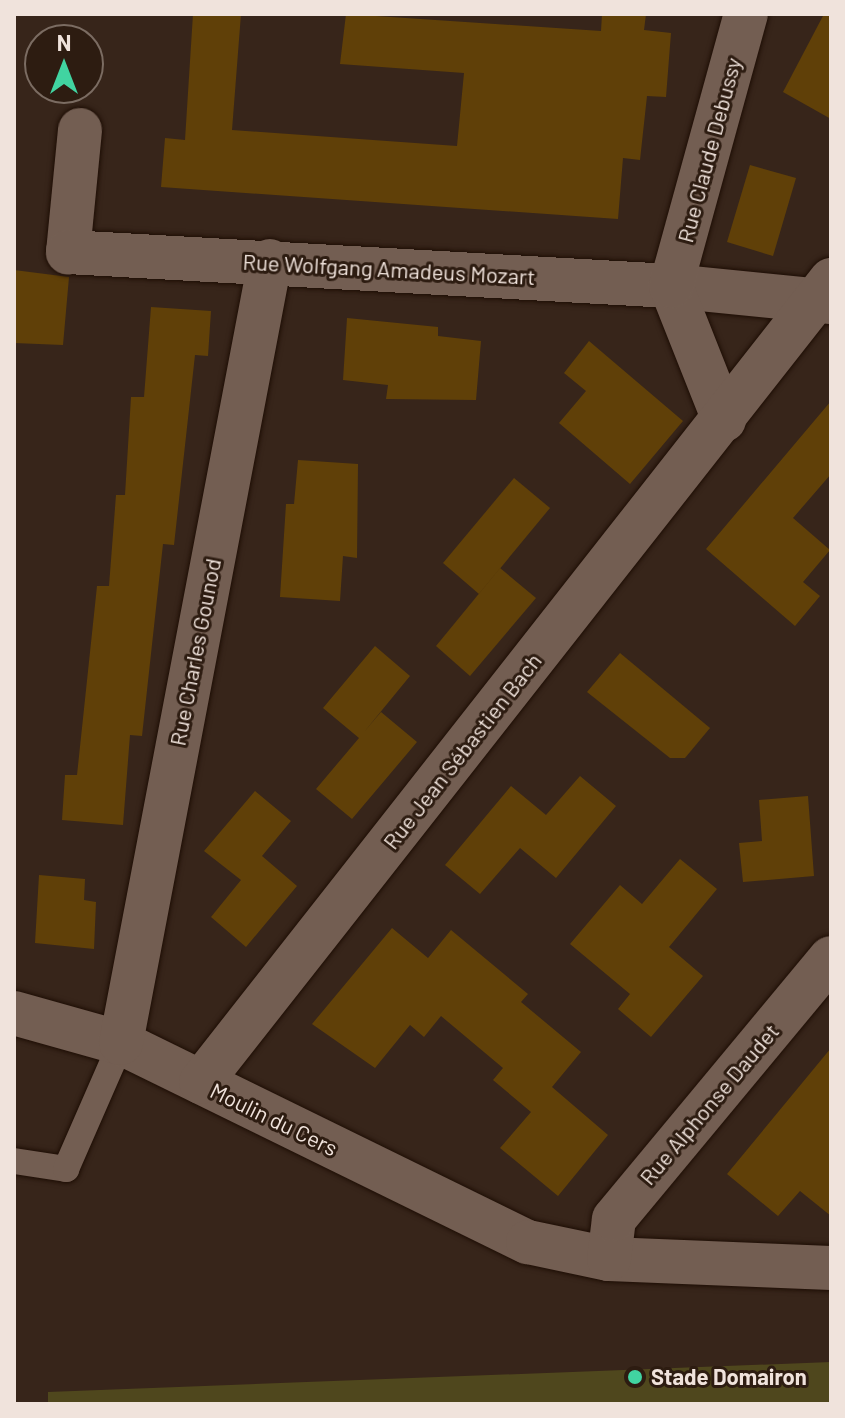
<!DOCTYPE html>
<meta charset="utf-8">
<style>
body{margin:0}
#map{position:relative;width:845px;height:1418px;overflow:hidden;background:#37251a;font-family:Barlow,sans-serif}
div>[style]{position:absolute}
.green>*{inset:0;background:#4f471d}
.building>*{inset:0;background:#604008}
.roads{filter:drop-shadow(0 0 2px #1e0e05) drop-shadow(0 0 2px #1e0e05)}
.lane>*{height:26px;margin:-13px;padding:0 13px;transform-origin:13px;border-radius:13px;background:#735e52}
.street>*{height:44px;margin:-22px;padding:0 22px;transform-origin:22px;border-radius:22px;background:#735e52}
.dots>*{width:22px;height:22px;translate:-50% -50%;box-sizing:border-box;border:4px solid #2d1c11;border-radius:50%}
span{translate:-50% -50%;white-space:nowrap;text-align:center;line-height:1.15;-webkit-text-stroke:6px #2d1c11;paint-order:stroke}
.street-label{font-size:22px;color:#f0e3dc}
.poi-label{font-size:22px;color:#f0e3dc;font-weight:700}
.left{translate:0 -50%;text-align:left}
.frame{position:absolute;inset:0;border:16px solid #f0e3dc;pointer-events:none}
.north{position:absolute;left:24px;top:24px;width:80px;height:80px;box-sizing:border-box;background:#2d1c11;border:2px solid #7b6c62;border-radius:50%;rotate:0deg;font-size:22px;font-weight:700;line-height:32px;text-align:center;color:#f0e3dc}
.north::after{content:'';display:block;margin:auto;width:28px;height:36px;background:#41d4a1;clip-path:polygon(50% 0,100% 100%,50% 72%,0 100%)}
</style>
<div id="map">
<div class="green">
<div style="clip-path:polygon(831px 1362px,831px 1404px,48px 1404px,48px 1392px)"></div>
</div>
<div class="building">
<div style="clip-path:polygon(193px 14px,241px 14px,232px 130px,457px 146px,464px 73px,340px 64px,346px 14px,601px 31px,602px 14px,646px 14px,644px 30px,671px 33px,666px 97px,647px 96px,640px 160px,623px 158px,618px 219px,161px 187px,165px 138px,185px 140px)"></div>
<div style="clip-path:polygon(824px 14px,831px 14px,831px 119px,783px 92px)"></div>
<div style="clip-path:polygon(750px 165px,796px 178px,773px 256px,727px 242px)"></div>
<div style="clip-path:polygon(14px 270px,69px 277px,63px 345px,14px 343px)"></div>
<div style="clip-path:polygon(151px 307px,211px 311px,208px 356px,195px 355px,174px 545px,163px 544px,142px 736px,130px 735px,123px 825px,62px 820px,65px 775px,77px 775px,97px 586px,109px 586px,116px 495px,125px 495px,131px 397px,144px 397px)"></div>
<div style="clip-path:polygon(347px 318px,438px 327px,438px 336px,481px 341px,476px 400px,386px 399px,388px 385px,343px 380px)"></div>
<div style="clip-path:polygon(589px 341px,683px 421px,630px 484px,559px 423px,586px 391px,564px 373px)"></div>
<div style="clip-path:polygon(831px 401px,831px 474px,793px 518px,830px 550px,803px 582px,820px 596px,795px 626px,706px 549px)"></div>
<div style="clip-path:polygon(298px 460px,358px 464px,357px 558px,343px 556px,340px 601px,280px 597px,286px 504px,294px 504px)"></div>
<div style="clip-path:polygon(514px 478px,550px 508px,479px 594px,443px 563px)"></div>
<div style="clip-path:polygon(500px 568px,536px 598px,470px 676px,436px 646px)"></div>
<div style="clip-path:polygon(375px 646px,410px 676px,364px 732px,381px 712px,417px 742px,352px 819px,316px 789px,359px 738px,323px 708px)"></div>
<div style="clip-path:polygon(620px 653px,710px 728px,685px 758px,670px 758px,587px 692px)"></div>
<div style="clip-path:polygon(580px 776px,616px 806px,556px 878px,520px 848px,480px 894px,445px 865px,511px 786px,546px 815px)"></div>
<div style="clip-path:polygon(255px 791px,291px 821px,262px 856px,297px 886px,246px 947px,211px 917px,241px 880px,204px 851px)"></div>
<div style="clip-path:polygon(808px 796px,814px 876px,743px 882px,739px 843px,762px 841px,759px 800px)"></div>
<div style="clip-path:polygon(680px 859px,717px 889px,669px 947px,703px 976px,651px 1037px,618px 1009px,630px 994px,570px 944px,620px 885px,642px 904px)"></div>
<div style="clip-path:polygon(39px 875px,85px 879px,84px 900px,96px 902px,94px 949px,35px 943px)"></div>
<div style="clip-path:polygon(392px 928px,428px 958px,451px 930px,528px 994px,521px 1002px,581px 1052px,552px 1087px,608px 1135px,558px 1196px,500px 1148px,531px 1112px,493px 1080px,503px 1068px,441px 1016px,424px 1037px,410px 1025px,375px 1068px,312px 1024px)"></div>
<div style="clip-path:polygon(831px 1048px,831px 1216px,800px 1191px,778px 1216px,727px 1174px)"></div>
</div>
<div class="roads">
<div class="lane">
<div style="left:14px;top:1161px;width:53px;rotate:8.7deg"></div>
<div style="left:66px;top:1169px;width:137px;rotate:-66.4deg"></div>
</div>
<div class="street">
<div style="left:80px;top:130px;width:123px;rotate:95.6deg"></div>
<div style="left:68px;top:252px;width:604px;rotate:3.23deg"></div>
<div style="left:671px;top:286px;width:161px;rotate:5.7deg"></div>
<div style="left:724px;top:420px;width:144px;rotate:-111.6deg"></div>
<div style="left:671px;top:286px;width:282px;rotate:-74.6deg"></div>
<div style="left:14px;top:1013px;width:111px;rotate:15.7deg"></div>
<div style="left:121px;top:1043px;width:453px;rotate:26.1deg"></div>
<div style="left:528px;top:1242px;width:83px;rotate:11.9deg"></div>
<div style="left:609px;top:1259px;width:222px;rotate:2.3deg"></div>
<div style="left:121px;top:1043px;width:796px;rotate:-79.21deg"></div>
<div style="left:201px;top:1082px;width:1020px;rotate:-51.85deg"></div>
<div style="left:609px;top:1259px;width:40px;rotate:-82.9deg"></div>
<div style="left:614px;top:1219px;width:339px;rotate:-50.3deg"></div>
</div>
</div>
<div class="dots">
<div style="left:635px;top:1377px;background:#41d4a1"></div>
</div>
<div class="street-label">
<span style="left:709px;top:150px;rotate:-75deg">Rue Claude Debussy</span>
<span style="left:389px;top:269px;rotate:3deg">Rue Wolfgang Amadeus Mozart</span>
<span style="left:195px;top:652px;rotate:-79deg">Rue Charles Gounod</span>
<span style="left:462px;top:751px;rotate:-52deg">Rue Jean Sébastien Bach</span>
<span style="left:709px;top:1104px;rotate:-50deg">Rue Alphonse Daudet</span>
<span style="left:274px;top:1119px;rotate:26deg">Moulin du Cers</span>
</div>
<div class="poi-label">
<span class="left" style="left:651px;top:1377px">Stade Domairon</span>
</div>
<div class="frame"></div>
<div class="north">N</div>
</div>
